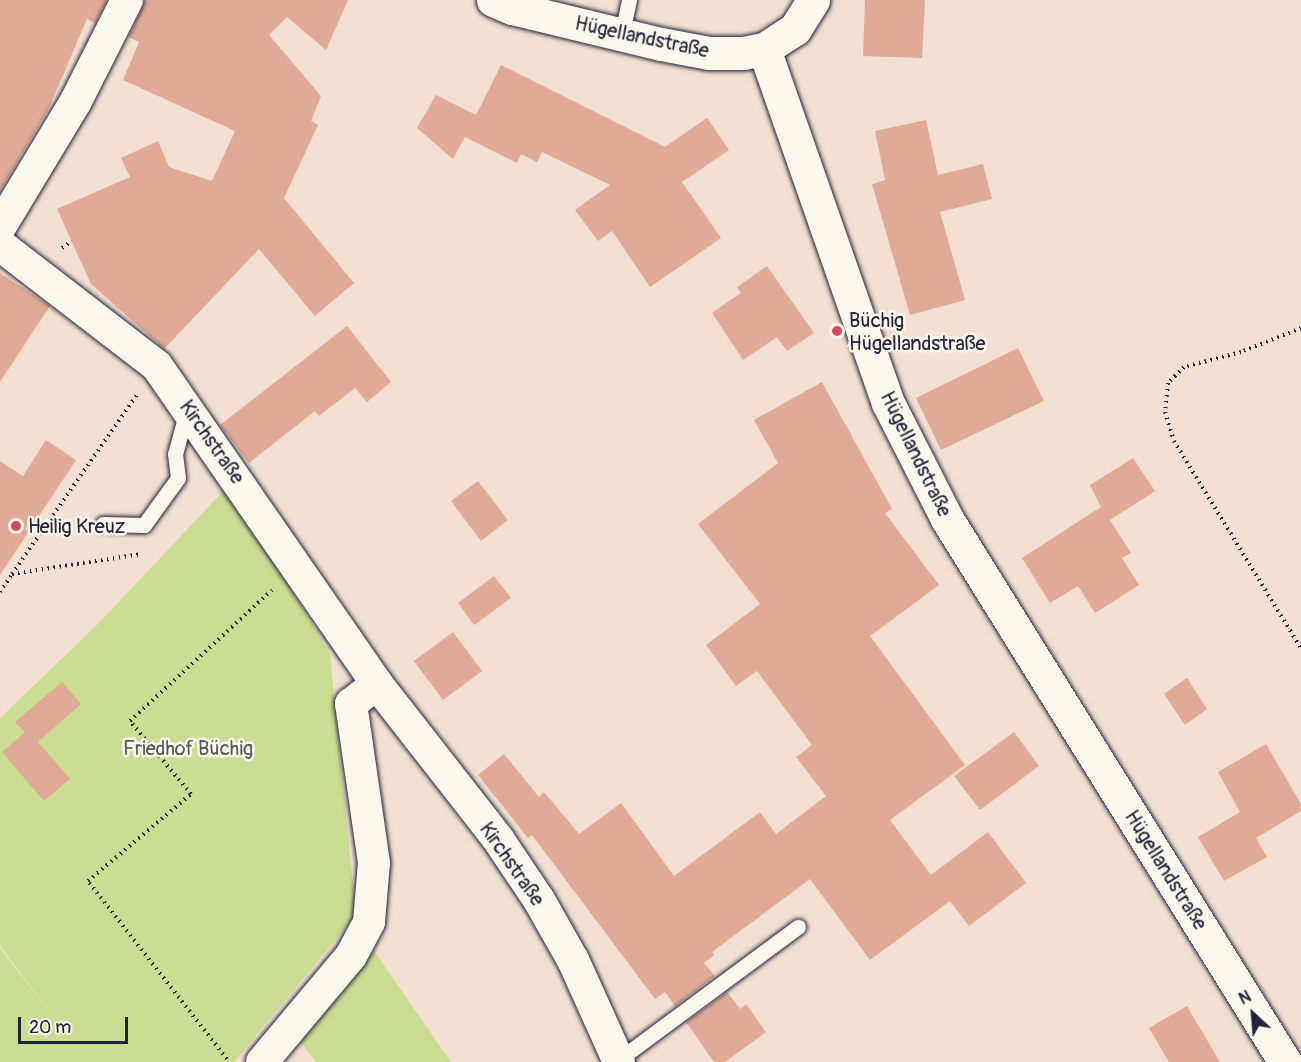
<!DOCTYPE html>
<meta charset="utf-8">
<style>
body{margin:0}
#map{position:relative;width:1301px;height:1062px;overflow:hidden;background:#f3e0d2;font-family:Pangolin,sans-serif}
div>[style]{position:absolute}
.green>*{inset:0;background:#cadd92}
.building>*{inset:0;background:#e0aa96}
.path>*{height:4px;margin-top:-2px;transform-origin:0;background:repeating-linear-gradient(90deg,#22223b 0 1.5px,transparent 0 6px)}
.roads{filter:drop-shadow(0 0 2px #22223b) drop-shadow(0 0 2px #22223b)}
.lane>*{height:15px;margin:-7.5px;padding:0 7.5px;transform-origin:7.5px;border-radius:7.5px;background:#fbf7ec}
.street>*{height:32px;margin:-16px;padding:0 16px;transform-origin:16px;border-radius:16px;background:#fbf7ec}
.secondary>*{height:33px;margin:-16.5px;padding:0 16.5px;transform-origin:16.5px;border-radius:16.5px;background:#fbf7ec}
.dots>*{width:16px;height:16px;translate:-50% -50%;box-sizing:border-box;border:3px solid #fbf7ec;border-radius:50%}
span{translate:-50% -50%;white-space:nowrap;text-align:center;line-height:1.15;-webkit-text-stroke:5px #fbf7ec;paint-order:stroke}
.street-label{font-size:20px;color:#22223b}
.poi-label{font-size:20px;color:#22223b}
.left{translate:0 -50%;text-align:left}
.park-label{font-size:20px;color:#545a55}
.north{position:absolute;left:1223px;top:984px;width:60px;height:60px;-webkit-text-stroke:4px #fbf7ec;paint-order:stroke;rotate:334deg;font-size:16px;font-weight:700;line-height:24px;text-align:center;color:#22223b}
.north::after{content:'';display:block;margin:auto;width:21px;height:27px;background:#22223b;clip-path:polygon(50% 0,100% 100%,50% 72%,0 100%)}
.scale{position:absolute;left:18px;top:1017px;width:110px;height:27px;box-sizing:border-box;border:3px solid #22223b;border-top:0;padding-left:8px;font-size:18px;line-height:21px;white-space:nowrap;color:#22223b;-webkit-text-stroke:4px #fbf7ec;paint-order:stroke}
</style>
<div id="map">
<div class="green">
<div style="clip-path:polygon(229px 485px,330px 654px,356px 915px,234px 1062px,0 1062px,0 948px,62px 1028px,0 946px,0 718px,97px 625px)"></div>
<div style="clip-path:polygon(374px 951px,451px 1062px,316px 1062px,300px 1041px)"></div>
</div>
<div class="building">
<div style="clip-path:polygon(0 0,107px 0,95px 23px,87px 19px,49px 108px,0 191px)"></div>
<div style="clip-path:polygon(145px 0,348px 0,326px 50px,287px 17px,269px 35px,321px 96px,311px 121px,318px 125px,284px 198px,354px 283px,315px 316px,259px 249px,164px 349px,91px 284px,57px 209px,130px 177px,121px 158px,158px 141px,169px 167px,212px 181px,235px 131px,123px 80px,139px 42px,129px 37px)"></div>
<div style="clip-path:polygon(865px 0,925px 0,922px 58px,863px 56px)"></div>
<div style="clip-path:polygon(501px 65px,665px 147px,707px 118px,729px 150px,682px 182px,721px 238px,650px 287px,612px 231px,598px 241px,575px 210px,610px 185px,542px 152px,537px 162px,521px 154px,517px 163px,465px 137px,467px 133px,453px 159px,417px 128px,436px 95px,476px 115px)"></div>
<div style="clip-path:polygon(926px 120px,938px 175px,983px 164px,992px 199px,940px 212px,965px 300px,910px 315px,872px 184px,885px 180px,875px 131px)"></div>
<div style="clip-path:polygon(767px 266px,814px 333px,787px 351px,777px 337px,743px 360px,712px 313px,741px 293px,737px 287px)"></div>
<div style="clip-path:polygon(0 273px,50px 306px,0 382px)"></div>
<div style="clip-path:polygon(347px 326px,391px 382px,367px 402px,355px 388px,319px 416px,315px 411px,249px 463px,220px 425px)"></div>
<div style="clip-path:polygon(1018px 348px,1044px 401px,941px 450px,916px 398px)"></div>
<div style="clip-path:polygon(822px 382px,892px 509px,885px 513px,939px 585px,870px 636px,965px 765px,890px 820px,931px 875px,988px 832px,1026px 883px,969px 926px,950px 901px,870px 960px,810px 879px,712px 952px,714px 955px,704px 963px,715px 976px,675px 1006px,665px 992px,655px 999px,532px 835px,528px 838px,478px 775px,504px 754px,539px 797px,544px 792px,579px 834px,621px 803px,674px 876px,760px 812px,776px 834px,826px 796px,796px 757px,812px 745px,757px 671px,736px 686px,706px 645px,760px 604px,698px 524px,778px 463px,754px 420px)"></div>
<div style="clip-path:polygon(46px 440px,76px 460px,0 575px,0 461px,23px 476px)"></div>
<div style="clip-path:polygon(1133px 458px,1155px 491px,1110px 520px,1131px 553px,1122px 558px,1139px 585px,1095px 613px,1078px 586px,1050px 603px,1022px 558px,1101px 507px,1090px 485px)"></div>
<div style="clip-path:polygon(478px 481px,508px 520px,481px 541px,451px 501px)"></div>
<div style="clip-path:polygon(494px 576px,511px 598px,474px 625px,458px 603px)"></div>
<div style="clip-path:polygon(453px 632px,482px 671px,443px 700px,414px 661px)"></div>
<div style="clip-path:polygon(1187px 678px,1207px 709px,1185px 725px,1164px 694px)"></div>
<div style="clip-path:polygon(62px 682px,81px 704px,38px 742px,70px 779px,44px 801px,2px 752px,25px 732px,15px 722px)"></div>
<div style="clip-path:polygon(1014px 732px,1039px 766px,980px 810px,954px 776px)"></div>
<div style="clip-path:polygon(1266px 744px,1301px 804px,1301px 811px,1256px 838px,1267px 857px,1224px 881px,1198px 837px,1240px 812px,1218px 772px)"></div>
<div style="clip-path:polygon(727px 992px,740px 1009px,746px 1004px,766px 1032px,725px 1062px,714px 1062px,686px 1022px)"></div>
<div style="clip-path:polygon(1187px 1006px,1220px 1062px,1169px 1062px,1149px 1028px)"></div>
</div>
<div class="path">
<div style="left:62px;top:248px;width:12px;rotate:-35deg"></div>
<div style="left:1301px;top:328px;width:65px;rotate:158.2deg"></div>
<div style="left:1241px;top:352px;width:59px;rotate:165.3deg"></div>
<div style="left:1184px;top:367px;width:23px;rotate:135deg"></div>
<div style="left:1168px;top:383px;width:29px;rotate:96deg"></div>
<div style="left:1165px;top:412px;width:30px;rotate:73deg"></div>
<div style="left:1174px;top:441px;width:243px;rotate:58.5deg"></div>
<div style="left:12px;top:574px;width:218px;rotate:-55.1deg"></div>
<div style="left:0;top:592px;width:22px;rotate:-56deg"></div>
<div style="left:12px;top:574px;width:131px;rotate:-8.8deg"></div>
<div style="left:227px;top:1059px;width:226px;rotate:-128deg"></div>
<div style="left:88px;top:881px;width:135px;rotate:-40.2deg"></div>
<div style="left:191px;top:794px;width:95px;rotate:-129.9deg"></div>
<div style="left:130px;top:721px;width:193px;rotate:-42.7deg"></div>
</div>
<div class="roads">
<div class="lane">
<div style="left:622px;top:33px;width:34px;rotate:-78deg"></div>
<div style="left:103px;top:524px;width:41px;rotate:1.4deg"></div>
<div style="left:144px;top:525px;width:58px;rotate:-54.1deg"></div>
<div style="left:178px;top:478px;width:24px;rotate:-97deg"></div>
<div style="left:175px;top:454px;width:46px;rotate:-74.7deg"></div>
<div style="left:618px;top:1060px;width:224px;rotate:-36.5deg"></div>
</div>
<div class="street">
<div style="left:0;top:227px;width:147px;rotate:-58.9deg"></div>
<div style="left:76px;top:101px;width:113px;rotate:-63.2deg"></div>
<div style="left:0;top:245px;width:198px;rotate:37.6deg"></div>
<div style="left:157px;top:366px;width:387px;rotate:55.3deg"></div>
<div style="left:377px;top:684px;width:197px;rotate:52deg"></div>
<div style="left:498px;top:839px;width:73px;rotate:56.1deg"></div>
<div style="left:539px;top:900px;width:69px;rotate:60.5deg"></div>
<div style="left:573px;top:960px;width:112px;rotate:65.7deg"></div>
<div style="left:262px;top:1062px;width:138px;rotate:-50deg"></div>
<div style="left:351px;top:956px;width:38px;rotate:-62deg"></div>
<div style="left:369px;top:922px;width:59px;rotate:-85.2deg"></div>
<div style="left:374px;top:863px;width:161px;rotate:-98.2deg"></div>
<div style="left:351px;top:704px;width:33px;rotate:-38deg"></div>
</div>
<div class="secondary">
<div style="left:493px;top:0;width:21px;rotate:23deg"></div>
<div style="left:512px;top:8px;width:153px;rotate:13.6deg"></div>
<div style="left:661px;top:44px;width:49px;rotate:10.6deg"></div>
<div style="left:709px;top:53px;width:34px"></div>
<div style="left:743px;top:53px;width:21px;rotate:-11deg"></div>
<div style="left:764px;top:49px;width:37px;rotate:-33deg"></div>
<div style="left:795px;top:29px;width:34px;rotate:-58deg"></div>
<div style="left:764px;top:49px;width:375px;rotate:70.7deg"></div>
<div style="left:888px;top:403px;width:130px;rotate:63deg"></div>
<div style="left:947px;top:519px;width:640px;rotate:58.1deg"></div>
</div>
</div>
<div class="dots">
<div style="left:837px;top:331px;background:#d1495b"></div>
<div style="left:16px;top:526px;background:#d1495b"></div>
</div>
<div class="street-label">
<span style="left:642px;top:37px;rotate:12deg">Hügellandstraße</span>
<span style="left:212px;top:442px;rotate:55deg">Kirchstraße</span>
<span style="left:916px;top:454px;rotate:64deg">Hügellandstraße</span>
<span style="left:512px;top:864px;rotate:55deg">Kirchstraße</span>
<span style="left:1166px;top:870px;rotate:58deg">Hügellandstraße</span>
</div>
<div class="poi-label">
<span class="left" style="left:849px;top:332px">Büchig<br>Hügellandstraße</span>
<span class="left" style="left:28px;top:526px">Heilig Kreuz</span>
</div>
<div class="park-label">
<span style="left:188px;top:748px">Friedhof Büchig</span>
</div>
<div class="north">N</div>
<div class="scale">20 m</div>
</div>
